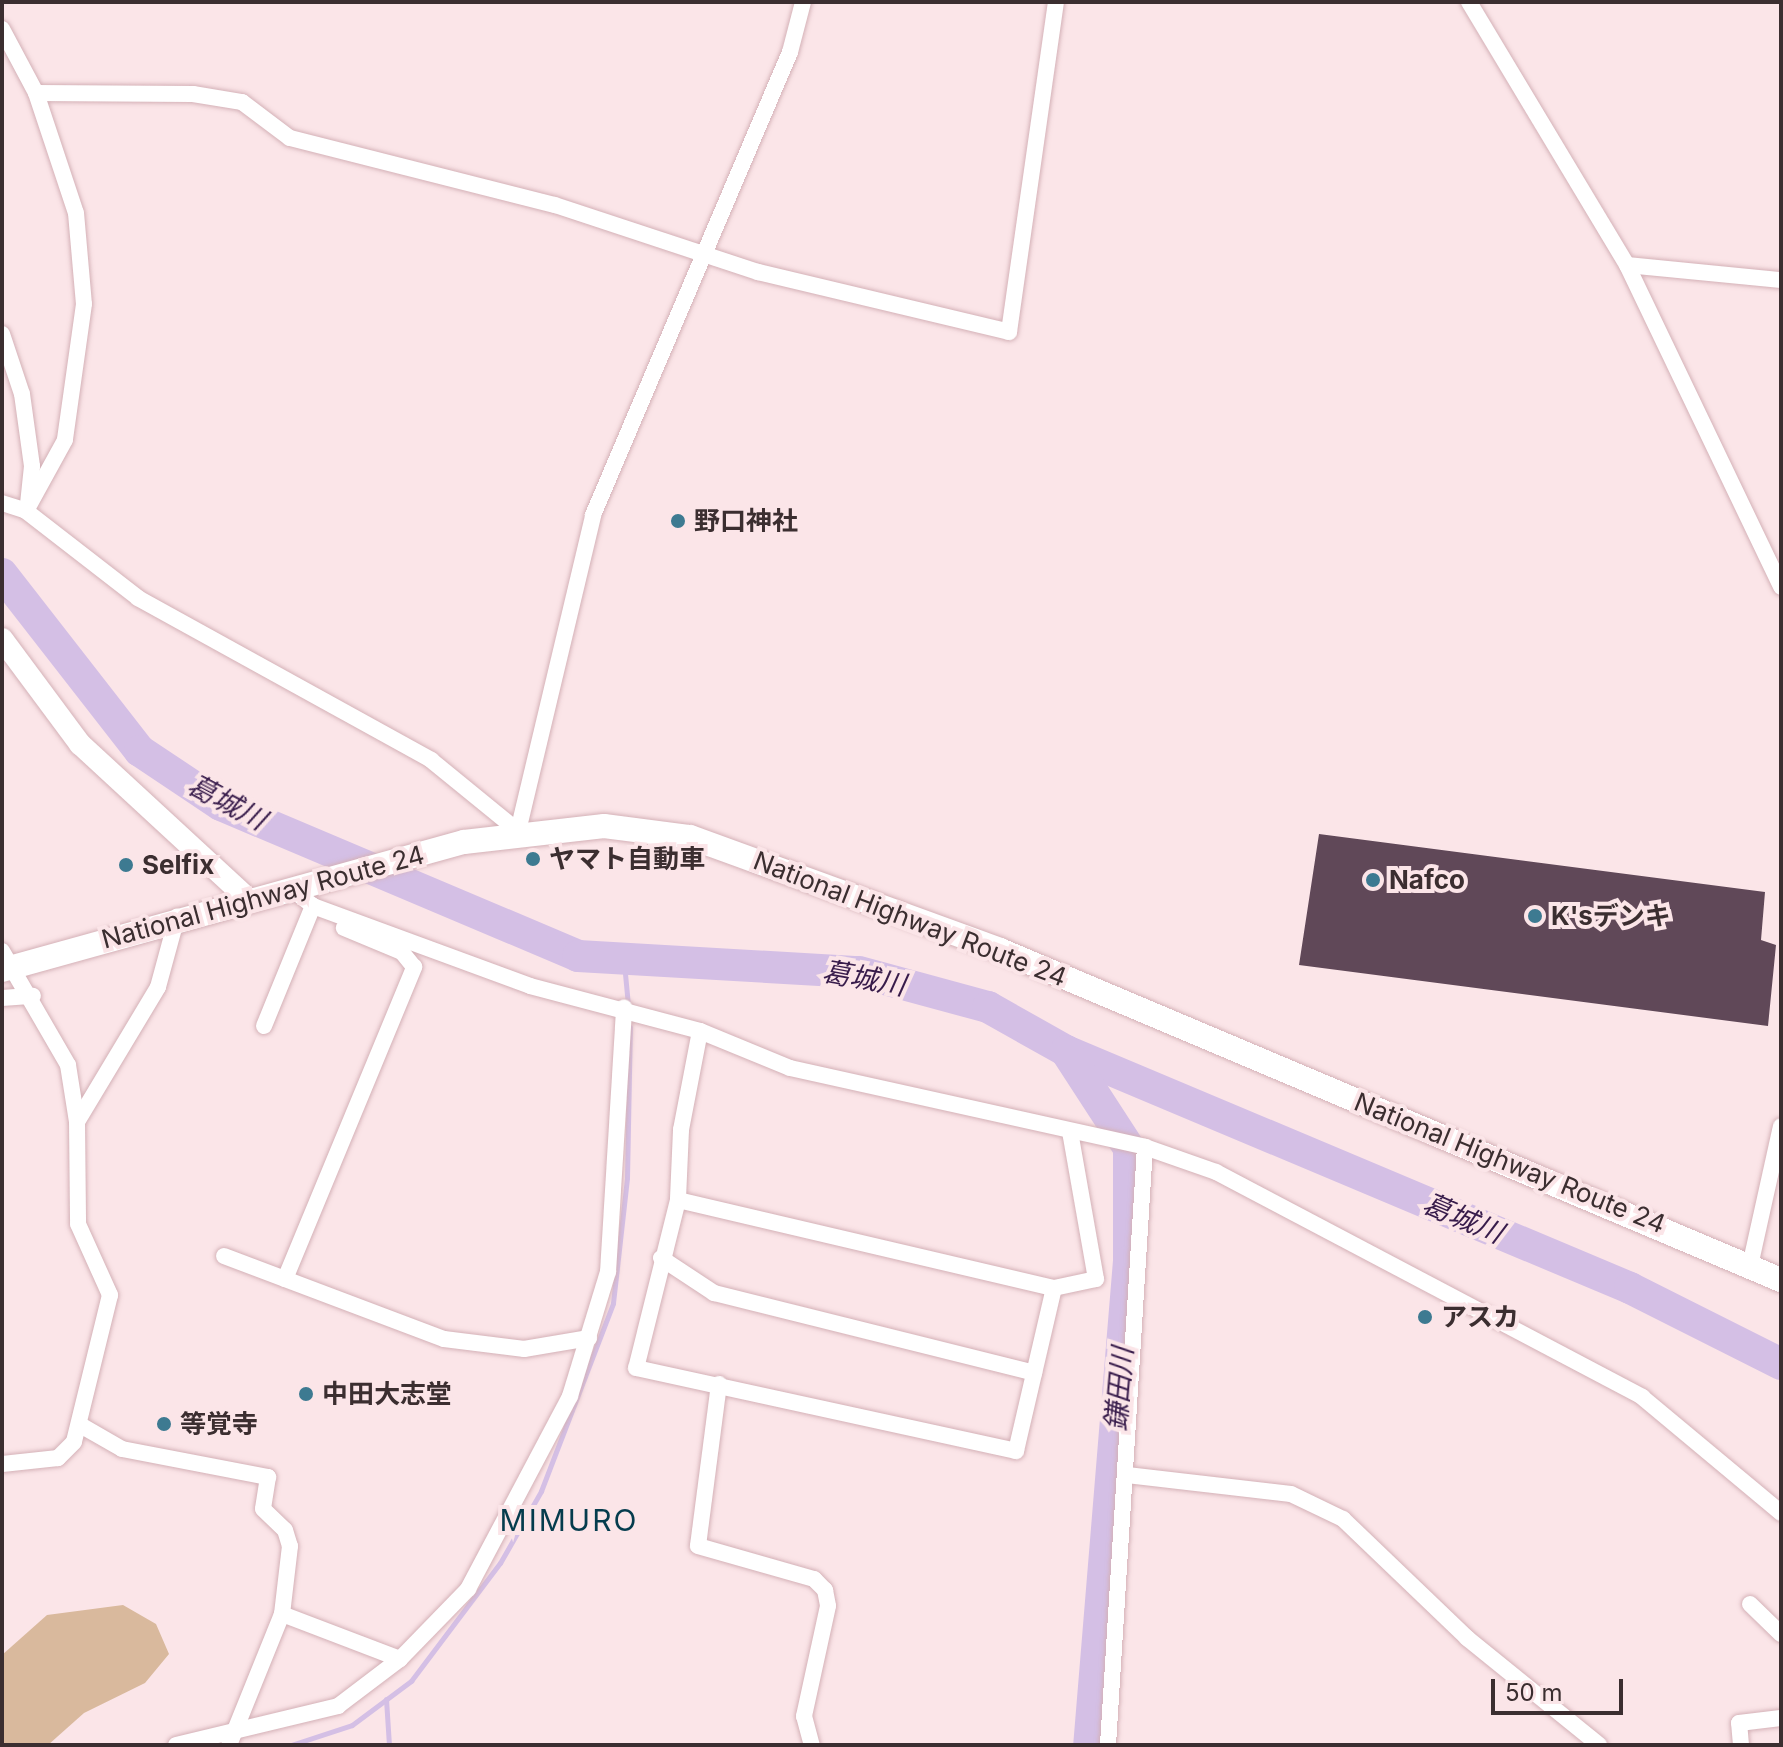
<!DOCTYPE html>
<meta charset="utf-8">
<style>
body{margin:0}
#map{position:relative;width:1783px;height:1747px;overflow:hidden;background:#fbe5e8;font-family:Inter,"Noto Sans JP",sans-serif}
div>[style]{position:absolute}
.green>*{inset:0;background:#d9b99d}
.stream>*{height:5px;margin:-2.5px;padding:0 2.5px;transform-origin:2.5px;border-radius:2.5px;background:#d4bfe5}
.river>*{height:32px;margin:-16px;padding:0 16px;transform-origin:16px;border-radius:16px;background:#d4bfe5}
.building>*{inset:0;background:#604858}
.roads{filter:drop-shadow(0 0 2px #d4b1b7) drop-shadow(0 0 2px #d4b1b7)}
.minor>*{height:16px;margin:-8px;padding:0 8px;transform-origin:8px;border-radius:8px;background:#fff}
.major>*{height:22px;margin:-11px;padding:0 11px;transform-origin:11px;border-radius:11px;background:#fff}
.highway>*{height:24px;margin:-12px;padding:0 12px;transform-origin:12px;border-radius:12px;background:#fff}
.dots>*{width:22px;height:22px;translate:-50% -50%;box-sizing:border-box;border:4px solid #fbe5e8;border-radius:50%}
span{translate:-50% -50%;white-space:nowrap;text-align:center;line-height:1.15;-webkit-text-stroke:8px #fbe5e8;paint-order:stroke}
.poi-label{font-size:26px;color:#3b2e30;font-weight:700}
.left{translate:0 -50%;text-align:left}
.street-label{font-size:26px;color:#3b2e30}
.water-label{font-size:28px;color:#381c4b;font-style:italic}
.quarter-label{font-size:30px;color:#053c4d;letter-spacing:2px}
.frame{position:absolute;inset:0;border:4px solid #3b2e30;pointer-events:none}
.scale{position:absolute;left:1491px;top:1679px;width:132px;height:36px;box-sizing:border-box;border:4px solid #3b2e30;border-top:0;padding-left:10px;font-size:24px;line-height:28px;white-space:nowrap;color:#3b2e30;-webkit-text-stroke:6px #fbe5e8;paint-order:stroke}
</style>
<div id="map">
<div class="green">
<div style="clip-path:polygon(123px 1605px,156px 1624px,169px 1654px,145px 1683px,84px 1713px,48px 1745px,2px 1745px,2px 1655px,47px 1615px)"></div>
</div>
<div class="stream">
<div style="left:624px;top:963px;width:42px;rotate:84.6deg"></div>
<div style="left:386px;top:1699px;width:46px;rotate:86.3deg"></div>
<div style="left:291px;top:1745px;width:64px;rotate:-18.2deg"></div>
<div style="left:352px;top:1725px;width:74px;rotate:-36.7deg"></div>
<div style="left:411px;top:1681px;width:148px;rotate:-53deg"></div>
<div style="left:500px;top:1563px;width:83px;rotate:-60.3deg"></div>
<div style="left:541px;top:1491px;width:201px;rotate:-69deg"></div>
<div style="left:613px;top:1303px;width:126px;rotate:-83.6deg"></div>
<div style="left:627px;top:1178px;width:151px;rotate:-88.9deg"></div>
</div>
<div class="river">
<div style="left:2px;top:574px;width:224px;rotate:52.1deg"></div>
<div style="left:140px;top:751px;width:97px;rotate:33.7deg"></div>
<div style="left:221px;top:805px;width:388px;rotate:22.9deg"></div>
<div style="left:578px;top:956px;width:281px;rotate:3.3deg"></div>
<div style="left:859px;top:972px;width:134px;rotate:15.2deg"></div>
<div style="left:988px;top:1007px;width:90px;rotate:29.4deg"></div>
<div style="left:1066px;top:1051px;width:612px;rotate:22.79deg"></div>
<div style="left:1630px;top:1288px;width:169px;rotate:26.7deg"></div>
<div style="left:1066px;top:1051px;width:116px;rotate:57deg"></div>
<div style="left:1129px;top:1148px;width:113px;rotate:90deg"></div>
<div style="left:1129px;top:1261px;width:486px;rotate:94.7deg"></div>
</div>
<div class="building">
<div style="clip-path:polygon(1319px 834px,1765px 892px,1761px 940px,1776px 945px,1768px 1026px,1299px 965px)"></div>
</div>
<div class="roads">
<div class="minor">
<div style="left:1469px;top:2px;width:307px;rotate:59deg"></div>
<div style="left:1627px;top:265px;width:357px;rotate:64.4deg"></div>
<div style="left:2px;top:29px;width:72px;rotate:62deg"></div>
<div style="left:36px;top:93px;width:126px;rotate:71.6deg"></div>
<div style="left:76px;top:213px;width:91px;rotate:85deg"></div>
<div style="left:84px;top:304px;width:137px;rotate:98deg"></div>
<div style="left:65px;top:440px;width:81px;rotate:118.8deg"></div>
<div style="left:36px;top:93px;width:157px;rotate:0.4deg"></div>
<div style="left:193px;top:94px;width:50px;rotate:9.3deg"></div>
<div style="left:242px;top:102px;width:60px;rotate:36.9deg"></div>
<div style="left:290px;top:138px;width:273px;rotate:14.2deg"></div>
<div style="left:555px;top:205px;width:214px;rotate:18.3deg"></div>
<div style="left:758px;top:272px;width:258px;rotate:13.4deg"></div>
<div style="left:1009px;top:332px;width:333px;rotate:-81.9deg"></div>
<div style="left:1627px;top:265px;width:155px;rotate:5.6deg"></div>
<div style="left:2px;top:334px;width:63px;rotate:71.6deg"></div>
<div style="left:22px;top:394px;width:73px;rotate:82.1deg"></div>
<div style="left:32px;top:466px;width:36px;rotate:96deg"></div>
<div style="left:2px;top:503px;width:25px;rotate:18deg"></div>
<div style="left:26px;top:511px;width:142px;rotate:37.8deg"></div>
<div style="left:138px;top:598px;width:335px;rotate:28.9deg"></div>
<div style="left:431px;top:760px;width:112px;rotate:39.2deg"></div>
<div style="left:518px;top:831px;width:325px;rotate:-76.6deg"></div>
<div style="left:593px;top:515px;width:503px;rotate:-66.95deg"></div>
<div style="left:790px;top:52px;width:52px;rotate:-75.4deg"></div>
<div style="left:294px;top:891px;width:24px;rotate:38deg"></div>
<div style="left:313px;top:906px;width:231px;rotate:20.2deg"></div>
<div style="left:530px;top:986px;width:176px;rotate:14.8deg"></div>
<div style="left:700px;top:1031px;width:97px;rotate:22.3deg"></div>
<div style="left:790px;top:1068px;width:364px;rotate:12.5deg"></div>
<div style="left:1145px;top:1147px;width:75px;rotate:19.4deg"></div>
<div style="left:1216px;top:1172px;width:482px;rotate:27.8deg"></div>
<div style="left:1642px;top:1397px;width:181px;rotate:39.8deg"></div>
<div style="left:2px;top:951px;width:132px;rotate:59.9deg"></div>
<div style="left:68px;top:1065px;width:58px;rotate:81deg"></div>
<div style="left:77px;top:1122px;width:102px;rotate:89.4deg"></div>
<div style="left:78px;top:1224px;width:78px;rotate:65.7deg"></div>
<div style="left:110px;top:1295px;width:151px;rotate:103.8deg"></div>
<div style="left:74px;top:1442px;width:23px;rotate:135deg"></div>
<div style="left:58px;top:1458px;width:56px;rotate:173.9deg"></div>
<div style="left:2px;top:998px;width:31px;rotate:-4deg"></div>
<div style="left:264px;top:1026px;width:130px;rotate:-67.8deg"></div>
<div style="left:700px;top:1031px;width:101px;rotate:100.9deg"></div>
<div style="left:681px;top:1130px;width:70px;rotate:92.5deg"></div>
<div style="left:678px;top:1200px;width:386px;rotate:13.2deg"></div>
<div style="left:1054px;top:1288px;width:43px;rotate:-12.1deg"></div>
<div style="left:1096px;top:1279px;width:149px;rotate:-100deg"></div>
<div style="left:77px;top:1122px;width:157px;rotate:-59deg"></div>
<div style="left:158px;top:987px;width:73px;rotate:-74.8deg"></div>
<div style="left:678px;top:1200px;width:173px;rotate:104deg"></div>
<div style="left:636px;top:1368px;width:389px;rotate:12.3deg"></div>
<div style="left:1016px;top:1451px;width:167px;rotate:-76.9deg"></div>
<div style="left:224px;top:1256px;width:235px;rotate:20.7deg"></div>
<div style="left:444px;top:1339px;width:81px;rotate:7.1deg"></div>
<div style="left:524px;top:1349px;width:66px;rotate:-9.6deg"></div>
<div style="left:661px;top:1258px;width:64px;rotate:33.4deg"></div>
<div style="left:714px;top:1293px;width:330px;rotate:14deg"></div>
<div style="left:1750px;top:1266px;width:143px;rotate:-77.5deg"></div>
<div style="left:285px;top:1279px;width:338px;rotate:-67.5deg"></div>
<div style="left:414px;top:967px;width:19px;rotate:-129deg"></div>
<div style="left:402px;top:952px;width:63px;rotate:-157.5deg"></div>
<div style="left:719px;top:1384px;width:163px;rotate:97.4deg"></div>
<div style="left:698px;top:1546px;width:121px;rotate:15.9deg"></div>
<div style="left:814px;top:1579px;width:16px;rotate:45deg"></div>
<div style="left:825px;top:1590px;width:16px;rotate:79deg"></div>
<div style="left:828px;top:1606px;width:113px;rotate:102.3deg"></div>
<div style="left:804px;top:1716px;width:30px;rotate:75deg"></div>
<div style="left:82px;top:1426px;width:46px;rotate:29.9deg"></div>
<div style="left:122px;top:1449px;width:149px;rotate:10.9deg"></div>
<div style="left:268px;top:1477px;width:32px;rotate:99deg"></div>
<div style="left:263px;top:1509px;width:30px;rotate:44deg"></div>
<div style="left:285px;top:1530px;width:17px;rotate:73deg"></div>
<div style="left:290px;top:1546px;width:68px;rotate:96.7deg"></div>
<div style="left:282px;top:1614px;width:141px;rotate:112deg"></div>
<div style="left:1127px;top:1475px;width:165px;rotate:6.6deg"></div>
<div style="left:1291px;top:1494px;width:58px;rotate:25.7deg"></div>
<div style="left:1343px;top:1519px;width:172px;rotate:43.8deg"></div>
<div style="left:1467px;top:1638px;width:170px;rotate:39deg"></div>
<div style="left:1750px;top:1604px;width:43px;rotate:44.1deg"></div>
<div style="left:282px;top:1614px;width:126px;rotate:20.9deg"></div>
<div style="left:176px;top:1745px;width:167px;rotate:-13.5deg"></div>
<div style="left:338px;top:1706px;width:78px;rotate:-37.2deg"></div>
<div style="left:400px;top:1659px;width:98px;rotate:-45.8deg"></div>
<div style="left:468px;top:1589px;width:218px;rotate:-62.1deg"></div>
<div style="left:570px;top:1396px;width:130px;rotate:-73deg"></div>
<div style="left:608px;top:1272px;width:265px;rotate:-86.5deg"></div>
<div style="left:1108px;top:1745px;width:599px;rotate:-86.46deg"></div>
<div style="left:1741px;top:1745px;width:22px;rotate:-95deg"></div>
<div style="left:1739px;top:1723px;width:42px;rotate:-6.8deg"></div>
</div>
<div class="major">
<div style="left:2px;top:639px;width:131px;rotate:53.4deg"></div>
<div style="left:80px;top:744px;width:230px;rotate:42.7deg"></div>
</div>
<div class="highway">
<div style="left:2px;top:970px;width:479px;rotate:-15.5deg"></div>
<div style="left:464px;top:842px;width:141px;rotate:-6.5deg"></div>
<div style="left:604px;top:826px;width:87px;rotate:7.3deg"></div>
<div style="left:690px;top:837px;width:330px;rotate:20deg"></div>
<div style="left:1000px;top:950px;width:848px;rotate:22.91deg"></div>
</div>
</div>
<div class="dots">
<div style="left:678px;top:521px;background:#3d7a91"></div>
<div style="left:533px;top:859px;background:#3d7a91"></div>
<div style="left:126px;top:865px;background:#3d7a91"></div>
<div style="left:1373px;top:880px;background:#3d7a91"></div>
<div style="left:1535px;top:916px;background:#3d7a91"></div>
<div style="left:1425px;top:1317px;background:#3d7a91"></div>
<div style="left:306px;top:1394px;background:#3d7a91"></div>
<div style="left:164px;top:1424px;background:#3d7a91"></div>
</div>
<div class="poi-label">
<span class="left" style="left:694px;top:521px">野口神社</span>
<span class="left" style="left:549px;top:859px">ヤマト自動車</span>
<span class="left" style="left:142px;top:865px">Selfix</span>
<span class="left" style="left:1389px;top:880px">Nafco</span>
<span class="left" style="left:1551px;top:916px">K'sデンキ</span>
<span class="left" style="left:1441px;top:1317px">アスカ</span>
<span class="left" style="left:322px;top:1394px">中田大志堂</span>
<span class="left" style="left:180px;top:1424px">等覚寺</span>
</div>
<div class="street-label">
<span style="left:263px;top:897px;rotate:-15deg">National Highway Route 24</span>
<span style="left:910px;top:919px;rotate:21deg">National Highway Route 24</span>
<span style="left:1510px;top:1163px;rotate:22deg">National Highway Route 24</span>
</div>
<div class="water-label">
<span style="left:227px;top:802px;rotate:28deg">葛城川</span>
<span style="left:864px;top:978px;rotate:10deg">葛城川</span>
<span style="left:1463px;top:1218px;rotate:23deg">葛城川</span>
<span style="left:1119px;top:1389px;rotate:-85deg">鎌田川</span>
</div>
<div class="quarter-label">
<span style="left:569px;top:1520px">MIMURO</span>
</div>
<div class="frame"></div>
<div class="scale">50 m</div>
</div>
